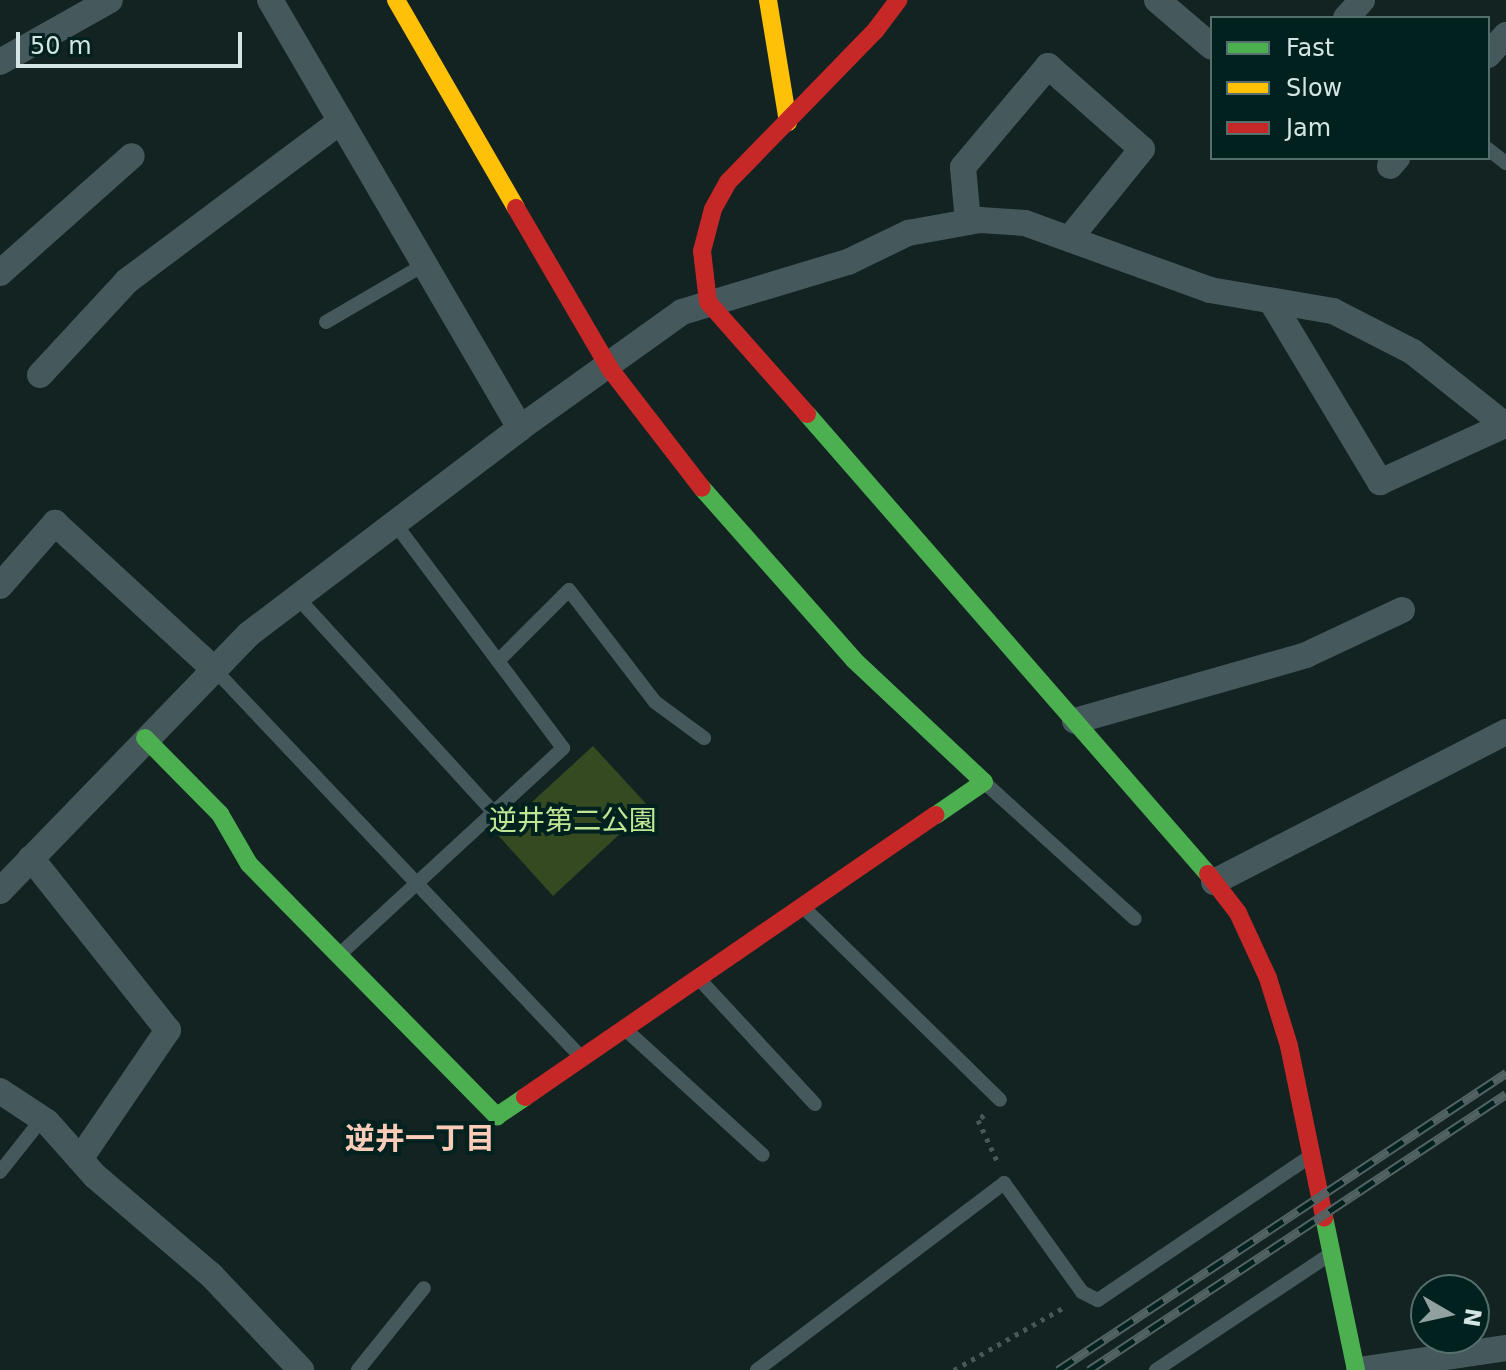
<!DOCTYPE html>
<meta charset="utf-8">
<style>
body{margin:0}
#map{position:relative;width:1506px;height:1370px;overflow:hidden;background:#122322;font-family:"DejaVu Sans","Noto Sans JP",sans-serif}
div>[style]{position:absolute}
.green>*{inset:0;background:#354a21}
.path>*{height:5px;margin-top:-2.5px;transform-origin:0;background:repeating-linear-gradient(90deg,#48585a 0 4px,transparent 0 10px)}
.lane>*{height:14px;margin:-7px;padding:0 7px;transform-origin:7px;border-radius:7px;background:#45585b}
.street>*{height:26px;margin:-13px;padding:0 13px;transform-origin:13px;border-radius:13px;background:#45585b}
.fast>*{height:18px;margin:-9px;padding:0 9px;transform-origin:9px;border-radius:9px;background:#4caf50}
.slow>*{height:18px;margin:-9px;padding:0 9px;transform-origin:9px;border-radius:9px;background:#ffc107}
.jam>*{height:18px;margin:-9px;padding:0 9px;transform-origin:9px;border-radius:9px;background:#c62828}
.rail>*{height:9px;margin-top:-4.5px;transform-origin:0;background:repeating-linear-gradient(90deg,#01211f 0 18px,#536363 0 36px);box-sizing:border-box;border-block:2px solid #536363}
span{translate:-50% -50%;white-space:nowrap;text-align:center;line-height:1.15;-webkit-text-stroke:8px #01211f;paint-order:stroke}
.park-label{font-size:28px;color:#bfe595}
.neighbourhood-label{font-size:30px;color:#fcccb9;font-weight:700}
.legend{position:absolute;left:1210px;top:16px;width:280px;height:144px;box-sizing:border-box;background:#01211f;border:2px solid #556f6d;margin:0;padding:10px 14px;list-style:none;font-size:24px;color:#d4e5e3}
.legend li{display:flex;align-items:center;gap:16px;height:40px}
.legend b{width:40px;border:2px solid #556f6d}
.north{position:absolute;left:1410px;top:1274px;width:80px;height:80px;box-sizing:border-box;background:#01211f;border:2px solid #556f6d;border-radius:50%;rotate:99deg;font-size:22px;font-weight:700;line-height:32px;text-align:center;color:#d4e5e3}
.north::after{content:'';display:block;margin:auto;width:28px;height:36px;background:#90a19f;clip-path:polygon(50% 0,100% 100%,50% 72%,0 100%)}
.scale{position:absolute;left:16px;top:32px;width:226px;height:36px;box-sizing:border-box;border:4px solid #d4e5e3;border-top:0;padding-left:10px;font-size:24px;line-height:28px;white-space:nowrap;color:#d4e5e3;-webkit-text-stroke:6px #01211f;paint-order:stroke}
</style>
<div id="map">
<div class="green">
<div style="clip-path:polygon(593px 746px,649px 807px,553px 896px,497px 834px)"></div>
</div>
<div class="path">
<div style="left:984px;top:1115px;width:8px;rotate:140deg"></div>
<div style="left:978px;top:1120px;width:50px;rotate:65deg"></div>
<div style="left:954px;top:1370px;width:129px;rotate:-29.7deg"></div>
</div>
<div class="lane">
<div style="left:1488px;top:149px;width:23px;rotate:38deg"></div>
<div style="left:326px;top:322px;width:111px;rotate:-30.3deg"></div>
<div style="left:297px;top:597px;width:292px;rotate:47.6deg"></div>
<div style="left:498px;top:661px;width:100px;rotate:-45deg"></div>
<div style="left:569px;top:590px;width:141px;rotate:52.5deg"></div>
<div style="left:655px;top:702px;width:61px;rotate:36.3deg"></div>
<div style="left:214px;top:669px;width:533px;rotate:46.6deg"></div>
<div style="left:985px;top:783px;width:202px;rotate:42.2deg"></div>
<div style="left:802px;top:906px;width:277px;rotate:44.4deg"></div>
<div style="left:339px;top:955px;width:305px;rotate:-42.7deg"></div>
<div style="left:563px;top:748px;width:282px;rotate:-126.8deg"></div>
<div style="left:700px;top:980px;width:169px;rotate:47.2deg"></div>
<div style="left:626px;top:1030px;width:185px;rotate:42.4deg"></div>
<div style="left:0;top:1172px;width:68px;rotate:-51.6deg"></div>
<div style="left:358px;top:1370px;width:105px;rotate:-51.2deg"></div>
<div style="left:757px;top:1370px;width:310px;rotate:-37.1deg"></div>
<div style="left:1004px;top:1183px;width:134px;rotate:54.4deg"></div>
<div style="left:1082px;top:1292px;width:18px;rotate:27deg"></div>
<div style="left:1098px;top:1300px;width:254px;rotate:-34.1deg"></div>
<div style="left:1156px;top:1370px;width:208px;rotate:-33.6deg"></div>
</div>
<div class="street">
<div style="left:270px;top:0;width:496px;rotate:59.7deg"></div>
<div style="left:1157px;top:0;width:72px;rotate:40.5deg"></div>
<div style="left:1346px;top:18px;width:24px;rotate:-48deg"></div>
<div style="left:1488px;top:55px;width:27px;rotate:-48deg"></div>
<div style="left:0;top:62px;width:126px;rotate:-29.4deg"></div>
<div style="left:1390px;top:166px;width:11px;rotate:-49deg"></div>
<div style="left:968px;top:222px;width:55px;rotate:-95.2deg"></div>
<div style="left:963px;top:167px;width:132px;rotate:-49.9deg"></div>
<div style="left:1048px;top:66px;width:125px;rotate:41.4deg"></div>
<div style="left:1142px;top:149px;width:114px;rotate:129deg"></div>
<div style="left:0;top:273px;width:176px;rotate:-41.6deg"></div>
<div style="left:1273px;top:304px;width:208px;rotate:59deg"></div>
<div style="left:1380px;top:482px;width:137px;rotate:-24.5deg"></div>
<div style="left:40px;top:375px;width:128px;rotate:-47.2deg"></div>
<div style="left:127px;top:281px;width:267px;rotate:-36.8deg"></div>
<div style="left:0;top:586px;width:84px;rotate:-48.9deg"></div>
<div style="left:55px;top:523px;width:216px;rotate:42.6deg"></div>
<div style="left:1075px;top:721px;width:240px;rotate:-15.9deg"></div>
<div style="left:1306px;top:655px;width:106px;rotate:-25.1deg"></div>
<div style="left:31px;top:858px;width:220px;rotate:51.5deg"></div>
<div style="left:168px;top:1030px;width:156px;rotate:124.3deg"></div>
<div style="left:1214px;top:882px;width:328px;rotate:-27.2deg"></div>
<div style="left:0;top:891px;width:358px;rotate:-45.9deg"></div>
<div style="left:249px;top:634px;width:340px;rotate:-37.2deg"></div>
<div style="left:520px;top:428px;width:199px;rotate:-35.6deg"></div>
<div style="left:682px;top:312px;width:173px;rotate:-16.8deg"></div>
<div style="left:848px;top:262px;width:67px;rotate:-25.8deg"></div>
<div style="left:908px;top:233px;width:73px;rotate:-10.2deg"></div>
<div style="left:980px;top:220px;width:45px;rotate:3.8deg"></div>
<div style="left:1025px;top:223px;width:197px;rotate:19.9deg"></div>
<div style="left:1210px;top:290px;width:125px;rotate:9.7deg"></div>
<div style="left:1333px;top:311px;width:90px;rotate:27.1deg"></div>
<div style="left:1413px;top:352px;width:119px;rotate:38.5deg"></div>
<div style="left:0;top:1091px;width:56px;rotate:33.4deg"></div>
<div style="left:47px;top:1122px;width:72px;rotate:48.4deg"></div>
<div style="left:95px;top:1176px;width:153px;rotate:40.5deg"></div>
<div style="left:211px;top:1275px;width:131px;rotate:46.5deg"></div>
<div style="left:1359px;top:1370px;width:149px;rotate:-8.5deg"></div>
</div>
<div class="fast">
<div style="left:807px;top:414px;width:610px;rotate:48.92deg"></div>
<div style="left:702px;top:488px;width:230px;rotate:48.5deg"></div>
<div style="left:854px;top:660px;width:178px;rotate:43.2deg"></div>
<div style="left:984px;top:782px;width:58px;rotate:145.5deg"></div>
<div style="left:145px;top:738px;width:107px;rotate:45.4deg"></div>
<div style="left:220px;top:814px;width:58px;rotate:59.9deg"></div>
<div style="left:249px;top:864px;width:354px;rotate:45.5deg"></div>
<div style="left:497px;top:1116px;width:34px;rotate:-34deg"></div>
<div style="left:1324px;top:1217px;width:156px;rotate:78.2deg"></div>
</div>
<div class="slow">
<div style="left:396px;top:0;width:240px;rotate:60deg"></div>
<div style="left:768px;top:0;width:124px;rotate:80.7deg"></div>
</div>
<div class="jam">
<div style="left:516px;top:208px;width:186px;rotate:59.7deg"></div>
<div style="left:610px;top:369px;width:150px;rotate:52.3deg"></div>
<div style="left:807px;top:414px;width:149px;rotate:-131.5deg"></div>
<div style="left:708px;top:302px;width:51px;rotate:-96.7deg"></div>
<div style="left:702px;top:251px;width:43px;rotate:-75.3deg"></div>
<div style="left:713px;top:209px;width:31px;rotate:-61deg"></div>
<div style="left:728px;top:182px;width:211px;rotate:-45.8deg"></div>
<div style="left:875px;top:31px;width:39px;rotate:-53deg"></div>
<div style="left:1208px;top:874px;width:49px;rotate:52.4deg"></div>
<div style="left:1238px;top:913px;width:72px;rotate:65.2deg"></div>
<div style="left:1268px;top:978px;width:71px;rotate:72.8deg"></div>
<div style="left:1289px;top:1046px;width:175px;rotate:78.4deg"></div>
<div style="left:525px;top:1097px;width:498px;rotate:-34.5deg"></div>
</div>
<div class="rail">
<div style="left:1058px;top:1370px;width:538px;rotate:-33.54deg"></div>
<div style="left:1089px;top:1370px;width:500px;rotate:-33.5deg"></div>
</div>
<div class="park-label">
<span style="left:573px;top:821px">逆井第二公園</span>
</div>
<div class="neighbourhood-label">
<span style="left:420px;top:1139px">逆井一丁目</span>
</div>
<ul class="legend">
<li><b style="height:10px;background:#4caf50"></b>Fast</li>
<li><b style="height:10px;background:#ffc107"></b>Slow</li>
<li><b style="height:10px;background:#c62828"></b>Jam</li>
</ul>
<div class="north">N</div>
<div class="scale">50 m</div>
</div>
